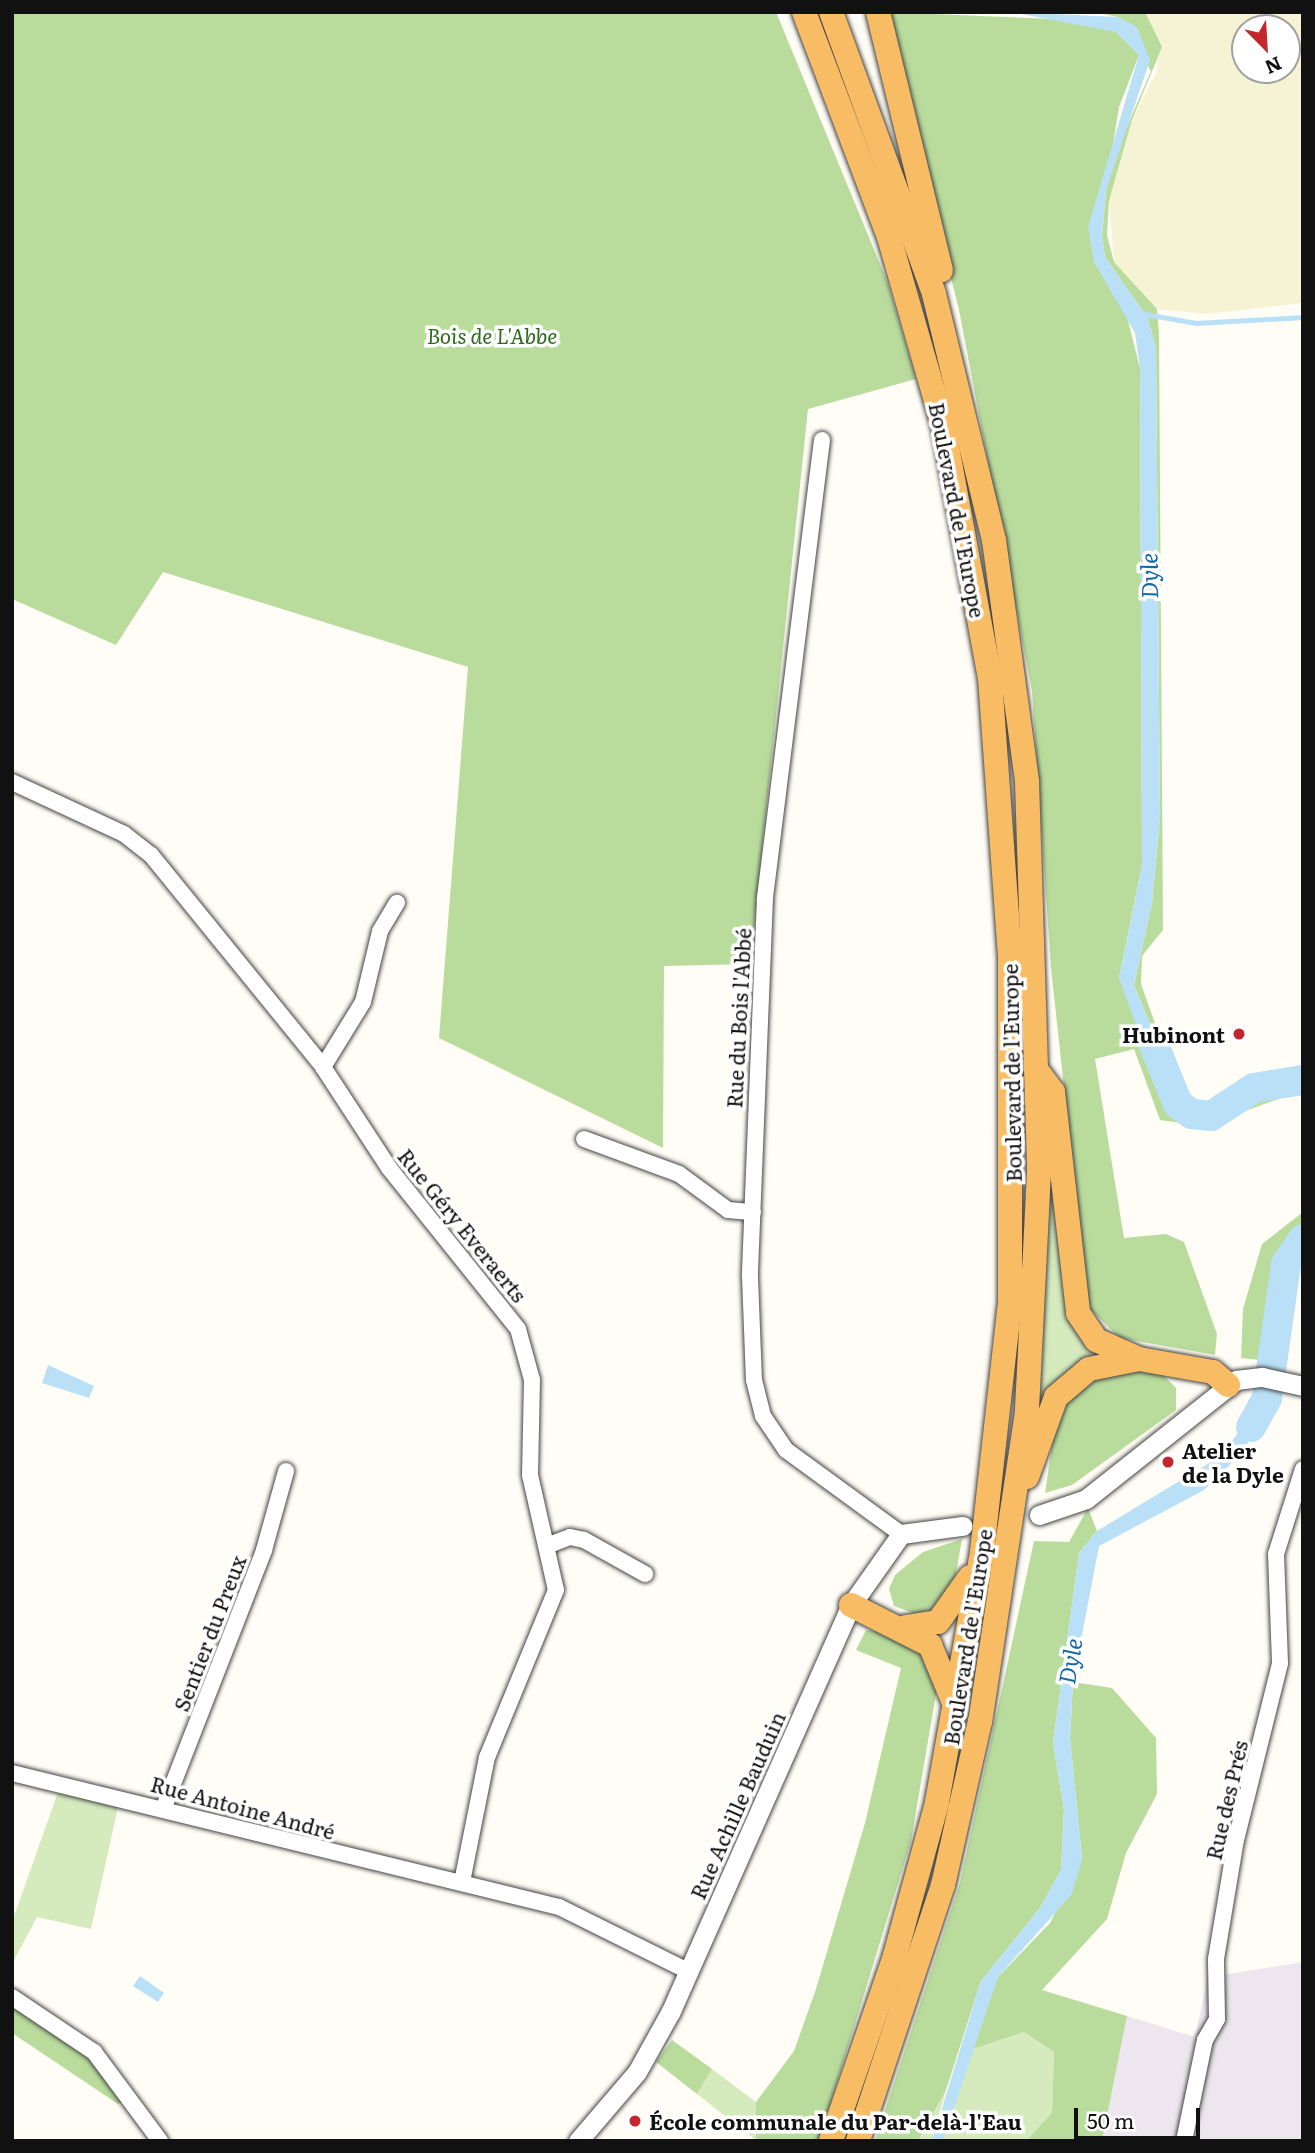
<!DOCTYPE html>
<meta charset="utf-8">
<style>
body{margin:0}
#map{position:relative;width:1315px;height:2153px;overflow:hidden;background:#fffdf5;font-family:Literata,serif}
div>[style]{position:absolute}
.industrial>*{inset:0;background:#eee6ef}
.farmland>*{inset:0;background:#f6f3d4}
.green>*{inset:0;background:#d5ebbd}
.forest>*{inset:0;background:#b9dc9c}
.water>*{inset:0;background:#b9e0f7}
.stream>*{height:5px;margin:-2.5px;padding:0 2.5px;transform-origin:2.5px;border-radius:2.5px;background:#b9e0f7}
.river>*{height:30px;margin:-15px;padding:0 15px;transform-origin:15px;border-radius:15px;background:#b9e0f7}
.roads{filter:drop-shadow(0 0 2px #444) drop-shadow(0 0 2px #444)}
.minor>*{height:16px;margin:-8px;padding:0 8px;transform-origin:8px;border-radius:8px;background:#fff}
.tertiary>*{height:19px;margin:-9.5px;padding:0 9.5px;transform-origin:9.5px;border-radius:9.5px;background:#fff}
.trunk>*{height:24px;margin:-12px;padding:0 12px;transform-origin:12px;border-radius:12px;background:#f7bc64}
.dots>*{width:19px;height:19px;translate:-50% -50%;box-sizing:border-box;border:4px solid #fff;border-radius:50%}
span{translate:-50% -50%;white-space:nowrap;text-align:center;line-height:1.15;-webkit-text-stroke:7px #fff;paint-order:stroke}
.park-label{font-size:21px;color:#2f6b1f;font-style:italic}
.street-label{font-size:21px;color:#111}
.poi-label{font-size:21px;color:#111;font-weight:700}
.right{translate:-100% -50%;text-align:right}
.left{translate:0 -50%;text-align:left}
.water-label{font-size:23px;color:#1768a6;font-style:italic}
.frame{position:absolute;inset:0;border:14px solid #111;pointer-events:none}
.north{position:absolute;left:1231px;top:14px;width:70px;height:70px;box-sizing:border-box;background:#fff;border:2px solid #a0a0a0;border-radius:50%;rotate:156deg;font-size:19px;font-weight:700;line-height:28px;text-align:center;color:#111}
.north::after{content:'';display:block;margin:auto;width:24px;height:32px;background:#c4262e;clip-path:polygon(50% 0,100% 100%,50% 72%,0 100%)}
.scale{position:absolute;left:1074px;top:2108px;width:126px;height:32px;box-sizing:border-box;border:4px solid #111;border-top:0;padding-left:9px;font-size:21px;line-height:24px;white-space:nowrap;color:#111;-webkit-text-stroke:5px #fff;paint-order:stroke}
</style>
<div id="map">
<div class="industrial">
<div style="clip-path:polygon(1303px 1962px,1303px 2141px,1102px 2141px,1127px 2016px,1195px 2037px,1208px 1977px)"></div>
</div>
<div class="farmland">
<div style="clip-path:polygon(evenodd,1145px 12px,1303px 12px,1303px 303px,1206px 314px,1157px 309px,1114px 262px,1109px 201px,1132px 120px,1158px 69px,1145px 12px,1245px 28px,1287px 28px,1287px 70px,1245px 70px,1245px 28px)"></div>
</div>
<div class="green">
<div style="clip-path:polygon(1048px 1170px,1092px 1346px,1091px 1358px,1040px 1403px)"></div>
<div style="clip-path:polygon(58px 1792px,119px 1803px,91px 1929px,37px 1917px,12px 1964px,12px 1922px)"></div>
<div style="clip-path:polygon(1024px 2032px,1054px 2052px,1052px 2114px,1026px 2141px,943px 2141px,970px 2050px)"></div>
<div style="clip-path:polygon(712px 2069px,756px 2102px,757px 2141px,697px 2094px)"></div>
<div style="clip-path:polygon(946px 2090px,932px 2141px,918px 2141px)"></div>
</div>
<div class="forest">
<div style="clip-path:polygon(12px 12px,776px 12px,887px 281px,916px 379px,808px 409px,750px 964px,664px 966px,663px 1148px,439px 1038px,468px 667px,163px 572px,116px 645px,12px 599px)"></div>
<div style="clip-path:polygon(885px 12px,1076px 20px,1116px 32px,1139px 55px,1119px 107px,1094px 262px,1124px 305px,1140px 368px,1142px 865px,1119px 978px,1172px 1077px,1134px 985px,1152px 903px,1160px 818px,1156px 347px,1147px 317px,1105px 257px,1102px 237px,1106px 190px,1123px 136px,1151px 71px,1118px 17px,1094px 12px,1145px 12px,1162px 47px,1132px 120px,1109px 201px,1107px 235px,1114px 262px,1157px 309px,1159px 334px,1163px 930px,1142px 956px,1141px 984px,1171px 1068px,1193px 1102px,1209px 1104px,1300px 1067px,1303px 1090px,1203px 1126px,1160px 1120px,1134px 1049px,1095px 1059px,1124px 1238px,1166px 1234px,1184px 1242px,1217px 1334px,1215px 1355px,1120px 1338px,1088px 1307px,1051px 968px,1032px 691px,959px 310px)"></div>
<div style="clip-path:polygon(1303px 1212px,1287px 1363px,1241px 1358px,1243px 1309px,1262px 1244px)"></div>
<div style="clip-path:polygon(1117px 1366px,1161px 1373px,1176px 1388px,1176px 1410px,1072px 1485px,1045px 1493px,1055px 1425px,1072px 1389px)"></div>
<div style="clip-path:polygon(1088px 1508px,1097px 1531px,1079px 1553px,1053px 1743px,1064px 1810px,1061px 1870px,1040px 1908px,981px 1981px,946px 2090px,918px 2141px,875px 2141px,960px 1883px,1034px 1541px,1069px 1542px)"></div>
<div style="clip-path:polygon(962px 1539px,956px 1574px,936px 1609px,922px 1616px,894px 1606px,889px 1589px,895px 1575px,923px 1552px)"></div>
<div style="clip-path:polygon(866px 1630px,891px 1634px,926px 1652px,938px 1682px,911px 1841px,819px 2141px,756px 2141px,756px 2102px,794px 2051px,816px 1989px,865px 1823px,901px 1668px,856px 1650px)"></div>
<div style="clip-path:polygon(1073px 1682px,1112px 1688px,1156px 1738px,1157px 1794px,1126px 1853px,1107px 1919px,1042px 1990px,1127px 2016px,1102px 2141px,1026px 2141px,1052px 2113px,1054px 2052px,1024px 2032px,970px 2050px,998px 1977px,1050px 1923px,1082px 1859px,1070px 1738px)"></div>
<div style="clip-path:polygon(12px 2003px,96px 2060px,128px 2100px,118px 2104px,12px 2033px)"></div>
<div style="clip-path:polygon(672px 2040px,712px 2069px,697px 2094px,656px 2062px)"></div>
</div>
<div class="water">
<div style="clip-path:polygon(1011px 12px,1118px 17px,1137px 27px,1150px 60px,1106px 190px,1102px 237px,1105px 257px,1147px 317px,1156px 347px,1160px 818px,1152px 903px,1134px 985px,1172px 1078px,1155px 1077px,1119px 978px,1142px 865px,1140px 368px,1135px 333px,1094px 262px,1088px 227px,1139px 55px,1116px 32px)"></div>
<div style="clip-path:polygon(48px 1365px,94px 1386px,89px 1398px,42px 1383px)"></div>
<div style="clip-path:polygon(1263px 1390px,1275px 1392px,1275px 1401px,1240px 1455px,1204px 1490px,1099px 1546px,1073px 1682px,1070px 1738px,1082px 1859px,1072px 1894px,998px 1977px,943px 2141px,932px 2141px,981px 1981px,1040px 1908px,1061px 1870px,1064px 1810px,1053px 1743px,1079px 1553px,1097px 1531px,1219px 1457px,1258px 1408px)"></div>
<div style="clip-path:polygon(140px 1976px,164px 1993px,158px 2002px,133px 1986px)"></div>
</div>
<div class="stream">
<div style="left:1139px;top:313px;width:58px;rotate:10deg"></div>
<div style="left:1196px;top:323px;width:107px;rotate:-3.2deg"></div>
</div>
<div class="river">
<div style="left:1152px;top:1040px;width:69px;rotate:67.9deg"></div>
<div style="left:1178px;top:1104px;width:17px;rotate:36deg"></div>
<div style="left:1192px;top:1114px;width:19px;rotate:6deg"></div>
<div style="left:1211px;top:1116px;width:51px;rotate:-33.1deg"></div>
<div style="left:1254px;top:1088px;width:50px;rotate:-9.3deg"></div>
<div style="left:1251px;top:1427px;width:33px;rotate:-61deg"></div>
<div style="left:1267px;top:1398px;width:135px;rotate:-81.9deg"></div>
<div style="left:1286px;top:1264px;width:30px;rotate:-56deg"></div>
</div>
<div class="roads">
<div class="minor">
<div style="left:822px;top:440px;width:462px;rotate:97.1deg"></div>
<div style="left:765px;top:898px;width:379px;rotate:92.3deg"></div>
<div style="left:750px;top:1277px;width:103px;rotate:87.8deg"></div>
<div style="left:754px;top:1380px;width:37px;rotate:76deg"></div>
<div style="left:763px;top:1416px;width:41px;rotate:55.9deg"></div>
<div style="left:786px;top:1450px;width:142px;rotate:36.1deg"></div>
<div style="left:12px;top:782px;width:123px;rotate:24.9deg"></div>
<div style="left:124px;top:834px;width:34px;rotate:38deg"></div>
<div style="left:151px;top:855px;width:273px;rotate:50.9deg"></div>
<div style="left:323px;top:1067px;width:121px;rotate:56.8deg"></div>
<div style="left:389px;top:1168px;width:206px;rotate:51.3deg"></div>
<div style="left:518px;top:1329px;width:53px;rotate:74.6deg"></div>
<div style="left:532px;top:1380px;width:95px;rotate:91.2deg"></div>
<div style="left:530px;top:1475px;width:118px;rotate:77.3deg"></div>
<div style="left:556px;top:1590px;width:181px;rotate:112.4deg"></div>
<div style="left:487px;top:1757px;width:127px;rotate:101.3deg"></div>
<div style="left:323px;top:1067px;width:76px;rotate:-58.4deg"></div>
<div style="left:363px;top:1002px;width:73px;rotate:-76.5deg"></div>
<div style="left:380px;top:931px;width:33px;rotate:-59deg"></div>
<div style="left:584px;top:1139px;width:101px;rotate:20.2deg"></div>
<div style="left:679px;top:1174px;width:61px;rotate:36.3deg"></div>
<div style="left:728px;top:1210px;width:25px;rotate:5deg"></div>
<div style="left:549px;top:1545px;width:22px;rotate:-21deg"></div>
<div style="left:570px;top:1537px;width:14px;rotate:12deg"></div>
<div style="left:584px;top:1540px;width:70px;rotate:29.1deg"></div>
<div style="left:12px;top:1773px;width:563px;rotate:13.76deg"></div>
<div style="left:559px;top:1907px;width:144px;rotate:26.4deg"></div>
<div style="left:164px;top:1807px;width:276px;rotate:-68.7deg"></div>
<div style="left:264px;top:1550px;width:82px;rotate:-74.4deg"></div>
<div style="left:12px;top:1997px;width:99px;rotate:33.9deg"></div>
<div style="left:94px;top:2052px;width:111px;rotate:53.4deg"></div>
<div style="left:1184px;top:2141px;width:103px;rotate:-78.3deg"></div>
<div style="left:1205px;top:2040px;width:24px;rotate:-60deg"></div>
<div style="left:1217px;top:2019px;width:60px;rotate:-91deg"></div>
<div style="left:1216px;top:1959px;width:121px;rotate:-80.5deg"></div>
<div style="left:1236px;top:1840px;width:182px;rotate:-76deg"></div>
<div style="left:1280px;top:1663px;width:109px;rotate:-92.1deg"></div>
<div style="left:1276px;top:1554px;width:89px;rotate:-72.4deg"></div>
</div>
<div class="tertiary">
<div style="left:1039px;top:1515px;width:50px;rotate:-18.8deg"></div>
<div style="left:1086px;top:1499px;width:191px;rotate:-38.4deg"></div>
<div style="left:1236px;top:1380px;width:26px;rotate:-7deg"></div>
<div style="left:1262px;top:1377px;width:42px;rotate:12.4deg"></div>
<div style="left:578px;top:2141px;width:91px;rotate:-49.5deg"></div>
<div style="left:637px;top:2072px;width:70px;rotate:-60.9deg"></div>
<div style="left:671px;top:2011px;width:444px;rotate:-66.1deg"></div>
<div style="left:851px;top:1605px;width:87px;rotate:-54.8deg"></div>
<div style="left:901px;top:1534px;width:62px;rotate:-7.5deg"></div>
</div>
<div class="trunk">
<div style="left:804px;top:12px;width:241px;rotate:69.3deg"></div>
<div style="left:889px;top:237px;width:196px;rotate:74deg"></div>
<div style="left:943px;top:425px;width:257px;rotate:79.5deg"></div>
<div style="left:990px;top:678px;width:283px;rotate:85.9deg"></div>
<div style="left:1010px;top:960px;width:342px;rotate:90deg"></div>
<div style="left:1010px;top:1302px;width:252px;rotate:96.4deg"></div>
<div style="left:982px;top:1552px;width:255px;rotate:100.2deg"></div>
<div style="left:937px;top:1803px;width:159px;rotate:105.4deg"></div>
<div style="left:895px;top:1956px;width:196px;rotate:109.1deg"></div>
<div style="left:831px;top:12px;width:300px;rotate:69.9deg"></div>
<div style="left:934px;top:294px;width:253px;rotate:76.3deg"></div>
<div style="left:994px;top:540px;width:244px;rotate:82.2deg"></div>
<div style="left:1027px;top:782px;width:390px;rotate:88.2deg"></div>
<div style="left:1039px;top:1172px;width:240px;rotate:92.9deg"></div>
<div style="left:1027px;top:1412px;width:313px;rotate:98.6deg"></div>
<div style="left:980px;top:1721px;width:168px;rotate:102.7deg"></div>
<div style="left:943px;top:1885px;width:270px;rotate:108.4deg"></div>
<div style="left:878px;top:12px;width:266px;rotate:76.3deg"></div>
<div style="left:1038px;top:1072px;width:25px;rotate:53deg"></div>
<div style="left:1053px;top:1092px;width:222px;rotate:83.5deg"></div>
<div style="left:1078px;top:1313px;width:32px;rotate:56deg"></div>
<div style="left:1096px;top:1340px;width:47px;rotate:23.8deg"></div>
<div style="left:1027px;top:1477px;width:85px;rotate:-70.1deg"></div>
<div style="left:1056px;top:1397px;width:43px;rotate:-40.3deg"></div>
<div style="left:1089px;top:1369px;width:51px;rotate:-11.3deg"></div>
<div style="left:1139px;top:1359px;width:75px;rotate:10deg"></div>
<div style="left:1213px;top:1372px;width:20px;rotate:41deg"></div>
<div style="left:851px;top:1605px;width:89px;rotate:26.9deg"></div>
<div style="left:930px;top:1645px;width:63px;rotate:67.5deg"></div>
<div style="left:906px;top:1627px;width:32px;rotate:-9deg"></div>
<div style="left:938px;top:1622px;width:55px;rotate:-54.6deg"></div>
</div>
</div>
<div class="dots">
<div style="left:1239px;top:1034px;background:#c4262e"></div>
<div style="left:1168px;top:1462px;background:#c4262e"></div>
<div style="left:635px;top:2121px;background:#c4262e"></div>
</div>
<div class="park-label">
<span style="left:492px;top:335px">Bois de L'Abbe</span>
</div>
<div class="street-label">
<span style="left:958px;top:510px;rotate:79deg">Boulevard de l'Europe</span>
<span style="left:738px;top:1018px;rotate:-87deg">Rue du Bois l'Abbé</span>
<span style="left:1011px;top:1073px;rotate:-91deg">Boulevard de l'Europe</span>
<span style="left:463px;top:1225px;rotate:51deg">Rue Géry Everaerts</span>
<span style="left:209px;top:1633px;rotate:-69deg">Sentier du Preux</span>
<span style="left:967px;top:1637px;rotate:-81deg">Boulevard de l'Europe</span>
<span style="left:1226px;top:1800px;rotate:-77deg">Rue des Prés</span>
<span style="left:737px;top:1805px;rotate:-66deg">Rue Achille Bauduin</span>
<span style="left:243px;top:1807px;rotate:15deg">Rue Antoine André</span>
</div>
<div class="poi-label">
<span class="right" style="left:1225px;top:1034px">Hubinont</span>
<span class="left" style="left:1182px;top:1462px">Atelier<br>de la Dyle</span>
<span class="left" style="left:649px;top:2121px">École communale du Par-delà-l'Eau</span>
</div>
<div class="water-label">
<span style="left:1148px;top:576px;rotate:-91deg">Dyle</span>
<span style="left:1069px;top:1661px;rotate:-80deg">Dyle</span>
</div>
<div class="frame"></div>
<div class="north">N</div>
<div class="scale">50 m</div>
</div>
